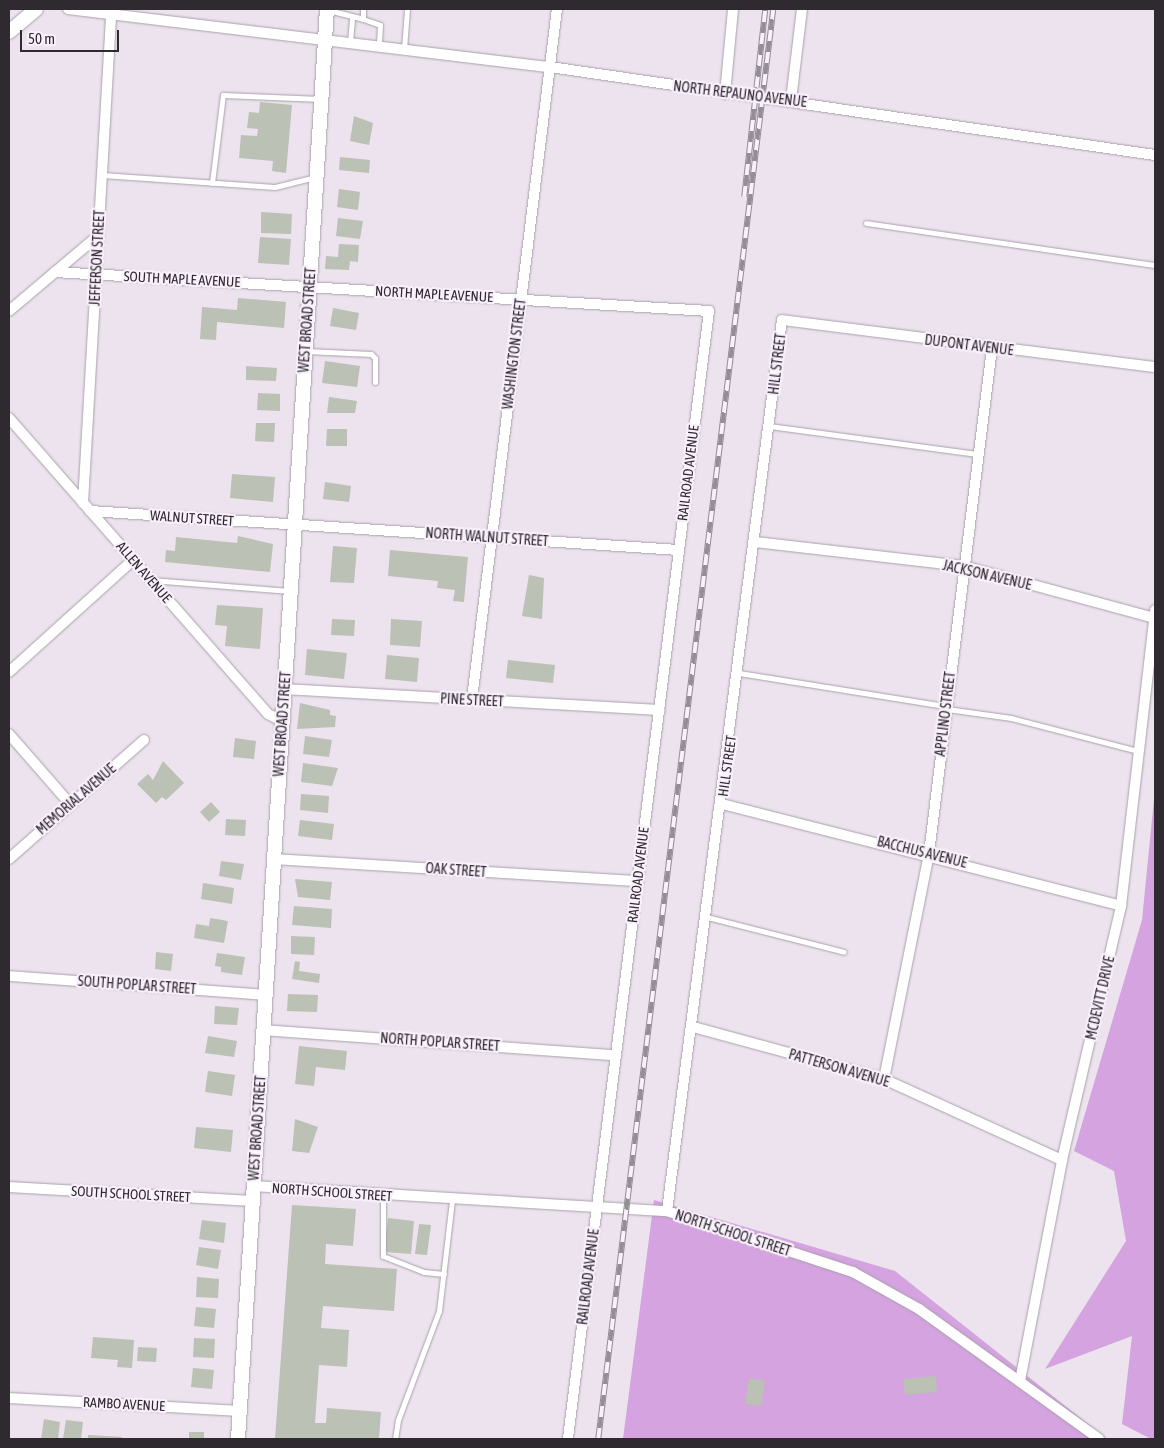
<!DOCTYPE html>
<style>
body{margin:0}
#map{position:relative;width:1164px;height:1448px;overflow:hidden;background:#ece3ee;font-family:"Asap Condensed",sans-serif}
div>[style]{position:absolute}
.green>*{inset:0;background:#d4a3e0}
.building>*{inset:0;background:#bbc1b4}
.roads{filter:drop-shadow(0 0 1px #a9a0ab) drop-shadow(0 0 1px #a9a0ab)}
.lane>*{height:5px;margin:-2.5px;padding:0 2.5px;transform-origin:2.5px;border-radius:2.5px;background:#fff}
.street>*{height:10px;margin:-5px;padding:0 5px;transform-origin:5px;border-radius:5px;background:#fff}
.secondary>*{height:14px;margin:-7px;padding:0 7px;transform-origin:7px;border-radius:7px;background:#fff}
.rail>*{height:5.5px;margin-top:-2.75px;transform-origin:0;background:repeating-linear-gradient(90deg,#f9f0fc 0 11px,#948d95 0 22px);box-sizing:border-box;border-block:1px solid #948d95}
span{translate:-50% -50%;white-space:nowrap;text-align:center;line-height:1.15;-webkit-text-stroke:4.5px #f9f0fc;paint-order:stroke}
.street-label{font-size:14px;color:#2e2a2f}
.frame{position:absolute;inset:0;border:10px solid #2e2a2f;pointer-events:none}
.scale{position:absolute;left:20px;top:30px;width:99px;height:22px;box-sizing:border-box;border:2px solid #2e2a2f;border-top:0;padding-left:6px;font-size:15px;line-height:18px;white-space:nowrap;color:#2e2a2f;-webkit-text-stroke:4px #f9f0fc;paint-order:stroke}
</style>
<div id="map">
<div class="green">
<div style="clip-path:polygon(1155px 789px,1155px 1439px,1151px 1439px,1122px 1424px,1132px 1336px,1045px 1369px,1126px 1241px,1114px 1171px,1074px 1151px,1142px 920px)"></div>
<div style="clip-path:polygon(654px 1200px,895px 1271px,1107px 1439px,623px 1439px)"></div>
</div>
<div class="building">
<div style="clip-path:polygon(260px 102px,292px 105px,286px 173px,272px 171px,273px 161px,239px 158px,241px 135px,257px 136px,258px 129px,247px 128px,249px 112px,259px 113px)"></div>
<div style="clip-path:polygon(354px 116px,373px 123px,369px 145px,350px 141px)"></div>
<div style="clip-path:polygon(340px 157px,370px 160px,369px 173px,339px 170px)"></div>
<div style="clip-path:polygon(339px 189px,360px 192px,358px 210px,337px 207px)"></div>
<div style="clip-path:polygon(261px 212px,292px 214px,291px 234px,261px 233px)"></div>
<div style="clip-path:polygon(338px 218px,363px 221px,360px 239px,336px 236px)"></div>
<div style="clip-path:polygon(260px 237px,291px 239px,289px 265px,258px 263px)"></div>
<div style="clip-path:polygon(339px 244px,359px 245px,358px 262px,350px 261px,349px 270px,325px 269px,326px 256px,338px 257px)"></div>
<div style="clip-path:polygon(238px 298px,286px 302px,284px 328px,217px 322px,216px 340px,200px 339px,202px 307px,237px 310px)"></div>
<div style="clip-path:polygon(333px 308px,359px 313px,356px 330px,330px 326px)"></div>
<div style="clip-path:polygon(325px 361px,360px 366px,357px 387px,322px 383px)"></div>
<div style="clip-path:polygon(246px 366px,277px 368px,276px 381px,246px 380px)"></div>
<div style="clip-path:polygon(258px 393px,280px 394px,280px 411px,257px 410px)"></div>
<div style="clip-path:polygon(329px 397px,357px 401px,355px 413px,327px 413px)"></div>
<div style="clip-path:polygon(256px 423px,275px 423px,274px 442px,255px 441px)"></div>
<div style="clip-path:polygon(327px 429px,347px 429px,347px 446px,326px 446px)"></div>
<div style="clip-path:polygon(232px 474px,275px 477px,273px 502px,230px 498px)"></div>
<div style="clip-path:polygon(325px 482px,351px 486px,349px 502px,323px 499px)"></div>
<div style="clip-path:polygon(238px 536px,273px 544px,270px 572px,165px 562px,166px 550px,175px 551px,176px 537px,237px 543px)"></div>
<div style="clip-path:polygon(333px 546px,357px 548px,354px 583px,330px 582px)"></div>
<div style="clip-path:polygon(390px 550px,468px 557px,464px 602px,453px 601px,455px 590px,437px 588px,438px 581px,388px 576px)"></div>
<div style="clip-path:polygon(529px 575px,544px 578px,542px 619px,522px 616px)"></div>
<div style="clip-path:polygon(217px 605px,263px 608px,260px 649px,225px 646px,227px 626px,215px 625px)"></div>
<div style="clip-path:polygon(332px 619px,355px 620px,354px 636px,331px 635px)"></div>
<div style="clip-path:polygon(391px 619px,422px 621px,420px 647px,390px 645px)"></div>
<div style="clip-path:polygon(307px 649px,347px 653px,344px 679px,305px 675px)"></div>
<div style="clip-path:polygon(387px 655px,419px 658px,417px 682px,385px 679px)"></div>
<div style="clip-path:polygon(508px 660px,555px 665px,553px 683px,506px 678px)"></div>
<div style="clip-path:polygon(300px 703px,330px 710px,330px 715px,336px 716px,335px 727px,297px 729px)"></div>
<div style="clip-path:polygon(305px 736px,332px 740px,329px 757px,303px 754px)"></div>
<div style="clip-path:polygon(235px 738px,256px 741px,254px 759px,233px 757px)"></div>
<div style="clip-path:polygon(163px 761px,184px 783px,166px 800px,162px 797px,156px 803px,137px 784px,148px 774px,153px 780px)"></div>
<div style="clip-path:polygon(303px 763px,338px 768px,332px 786px,301px 782px)"></div>
<div style="clip-path:polygon(301px 794px,329px 796px,328px 813px,300px 810px)"></div>
<div style="clip-path:polygon(211px 802px,220px 812px,209px 822px,200px 812px)"></div>
<div style="clip-path:polygon(226px 819px,246px 820px,245px 836px,225px 835px)"></div>
<div style="clip-path:polygon(300px 820px,334px 824px,332px 840px,298px 836px)"></div>
<div style="clip-path:polygon(221px 861px,244px 864px,241px 880px,219px 876px)"></div>
<div style="clip-path:polygon(295px 879px,332px 882px,330px 900px,298px 897px)"></div>
<div style="clip-path:polygon(203px 883px,234px 888px,232px 904px,201px 899px)"></div>
<div style="clip-path:polygon(294px 906px,332px 909px,331px 928px,292px 925px)"></div>
<div style="clip-path:polygon(210px 918px,228px 921px,224px 943px,194px 938px,196px 924px,209px 926px)"></div>
<div style="clip-path:polygon(291px 936px,315px 937px,314px 955px,291px 954px)"></div>
<div style="clip-path:polygon(156px 952px,173px 954px,171px 971px,155px 969px)"></div>
<div style="clip-path:polygon(217px 953px,245px 957px,242px 975px,221px 972px,221px 967px,215px 966px)"></div>
<div style="clip-path:polygon(295px 961px,300px 962px,299px 971px,320px 974px,319px 983px,292px 979px)"></div>
<div style="clip-path:polygon(288px 994px,318px 995px,317px 1012px,287px 1011px)"></div>
<div style="clip-path:polygon(215px 1006px,239px 1008px,237px 1025px,214px 1024px)"></div>
<div style="clip-path:polygon(208px 1036px,237px 1041px,234px 1057px,205px 1053px)"></div>
<div style="clip-path:polygon(299px 1046px,347px 1051px,345px 1070px,316px 1067px,314px 1086px,295px 1084px)"></div>
<div style="clip-path:polygon(208px 1071px,235px 1075px,232px 1096px,205px 1092px)"></div>
<div style="clip-path:polygon(295px 1119px,318px 1127px,309px 1153px,292px 1151px)"></div>
<div style="clip-path:polygon(196px 1127px,233px 1130px,231px 1152px,194px 1148px)"></div>
<div style="clip-path:polygon(292px 1205px,356px 1209px,353px 1246px,326px 1244px,325px 1264px,397px 1269px,394px 1311px,323px 1306px,321px 1328px,349px 1330px,347px 1367px,319px 1365px,315px 1423px,326px 1423px,327px 1408px,381px 1412px,379px 1439px,275px 1439px)"></div>
<div style="clip-path:polygon(388px 1218px,414px 1221px,411px 1254px,384px 1252px)"></div>
<div style="clip-path:polygon(202px 1220px,226px 1223px,224px 1243px,199px 1239px)"></div>
<div style="clip-path:polygon(419px 1224px,431px 1225px,427px 1255px,415px 1254px)"></div>
<div style="clip-path:polygon(199px 1247px,221px 1250px,218px 1269px,196px 1265px)"></div>
<div style="clip-path:polygon(197px 1277px,219px 1279px,218px 1298px,196px 1297px)"></div>
<div style="clip-path:polygon(196px 1307px,216px 1309px,214px 1328px,194px 1326px)"></div>
<div style="clip-path:polygon(93px 1337px,134px 1340px,132px 1368px,117px 1367px,118px 1360px,91px 1358px)"></div>
<div style="clip-path:polygon(194px 1338px,215px 1339px,214px 1358px,193px 1357px)"></div>
<div style="clip-path:polygon(138px 1347px,157px 1348px,156px 1362px,137px 1361px)"></div>
<div style="clip-path:polygon(193px 1368px,214px 1370px,212px 1389px,191px 1387px)"></div>
<div style="clip-path:polygon(936px 1376px,937px 1392px,905px 1395px,903px 1379px)"></div>
<div style="clip-path:polygon(749px 1378px,765px 1381px,761px 1406px,745px 1404px)"></div>
<div style="clip-path:polygon(44px 1419px,60px 1422px,58px 1439px,41px 1439px)"></div>
<div style="clip-path:polygon(66px 1420px,83px 1422px,81px 1439px,63px 1439px)"></div>
<div style="clip-path:polygon(189px 1432px,204px 1432px,204px 1439px,189px 1439px)"></div>
<div style="clip-path:polygon(88px 1435px,122px 1437px,122px 1439px,88px 1439px)"></div>
</div>
<div class="roads">
<div class="lane">
<div style="left:328px;top:10px;width:36px;rotate:14deg"></div>
<div style="left:363px;top:19px;width:10px;rotate:-90deg"></div>
<div style="left:363px;top:19px;width:18px;rotate:19deg"></div>
<div style="left:380px;top:25px;width:21px;rotate:93deg"></div>
<div style="left:350px;top:42px;width:24px;rotate:-85deg"></div>
<div style="left:404px;top:49px;width:40px;rotate:-85.7deg"></div>
<div style="left:102px;top:175px;width:173px;rotate:4deg"></div>
<div style="left:275px;top:187px;width:41px;rotate:-14deg"></div>
<div style="left:212px;top:183px;width:89px;rotate:-82.9deg"></div>
<div style="left:223px;top:95px;width:98px;rotate:2.3deg"></div>
<div style="left:866px;top:223px;width:292px;rotate:8.3deg"></div>
<div style="left:306px;top:351px;width:65px;rotate:2.6deg"></div>
<div style="left:371px;top:354px;width:6px;rotate:45deg"></div>
<div style="left:375px;top:358px;width:24px;rotate:90deg"></div>
<div style="left:770px;top:426px;width:210px;rotate:7.7deg"></div>
<div style="left:151px;top:580px;width:139px;rotate:4.5deg"></div>
<div style="left:739px;top:673px;width:210px;rotate:9.1deg"></div>
<div style="left:947px;top:709px;width:65px;rotate:8deg"></div>
<div style="left:1011px;top:718px;width:131px;rotate:14.6deg"></div>
<div style="left:707px;top:917px;width:141px;rotate:14.3deg"></div>
<div style="left:383px;top:1195px;width:61px;rotate:90deg"></div>
<div style="left:383px;top:1256px;width:44px;rotate:21.3deg"></div>
<div style="left:424px;top:1272px;width:20px;rotate:6deg"></div>
<div style="left:395px;top:1439px;width:19px;rotate:-81deg"></div>
<div style="left:398px;top:1420px;width:116px;rotate:-69.4deg"></div>
<div style="left:439px;top:1311px;width:112px;rotate:-83.3deg"></div>
</div>
<div class="street">
<div style="left:68px;top:9px;width:485px;rotate:6.9deg"></div>
<div style="left:550px;top:67px;width:611px;rotate:8.28deg"></div>
<div style="left:725px;top:94px;width:85px;rotate:-84.6deg"></div>
<div style="left:791px;top:100px;width:92px;rotate:-83.1deg"></div>
<div style="left:55px;top:272px;width:655px;rotate:3.41deg"></div>
<div style="left:709px;top:311px;width:1137px;rotate:97.13deg"></div>
<div style="left:9px;top:311px;width:118px;rotate:-40.2deg"></div>
<div style="left:9px;top:418px;width:393px;rotate:48.8deg"></div>
<div style="left:268px;top:714px;width:16px;rotate:27deg"></div>
<div style="left:83px;top:503px;width:490px;rotate:-86.7deg"></div>
<div style="left:90px;top:511px;width:590px;rotate:3.79deg"></div>
<div style="left:756px;top:542px;width:208px;rotate:6.6deg"></div>
<div style="left:963px;top:566px;width:198px;rotate:15.2deg"></div>
<div style="left:9px;top:672px;width:167px;rotate:-42.1deg"></div>
<div style="left:284px;top:689px;width:376px;rotate:3.2deg"></div>
<div style="left:472px;top:699px;width:695px;rotate:-82.98deg"></div>
<div style="left:9px;top:734px;width:93px;rotate:48.9deg"></div>
<div style="left:722px;top:804px;width:412px;rotate:14.3deg"></div>
<div style="left:9px;top:859px;width:180px;rotate:-41.4deg"></div>
<div style="left:274px;top:859px;width:365px;rotate:3.5deg"></div>
<div style="left:9px;top:976px;width:257px;rotate:4.2deg"></div>
<div style="left:693px;top:1027px;width:198px;rotate:15.2deg"></div>
<div style="left:884px;top:1079px;width:196px;rotate:24.5deg"></div>
<div style="left:263px;top:1030px;width:354px;rotate:4.1deg"></div>
<div style="left:884px;top:1079px;width:230px;rotate:-78.7deg"></div>
<div style="left:929px;top:853px;width:509px;rotate:-82.89deg"></div>
<div style="left:253px;top:1186px;width:415px;rotate:3.5deg"></div>
<div style="left:667px;top:1211px;width:196px;rotate:18.2deg"></div>
<div style="left:853px;top:1272px;width:76px;rotate:29.3deg"></div>
<div style="left:919px;top:1309px;width:222px;rotate:35.8deg"></div>
<div style="left:9px;top:1187px;width:244px;rotate:3.3deg"></div>
<div style="left:667px;top:1211px;width:898px;rotate:-82.65deg"></div>
<div style="left:782px;top:320px;width:376px;rotate:7.2deg"></div>
<div style="left:1020px;top:1381px;width:225px;rotate:-79.2deg"></div>
<div style="left:1062px;top:1160px;width:261px;rotate:-76.9deg"></div>
<div style="left:1121px;top:906px;width:298px;rotate:-83.4deg"></div>
<div style="left:9px;top:1398px;width:231px;rotate:3.2deg"></div>
</div>
<div class="secondary">
<div style="left:9px;top:32px;width:35px;rotate:-40deg"></div>
<div style="left:238px;top:1439px;width:1433px;rotate:-86.44deg"></div>
</div>
</div>
<div class="rail">
<div style="left:744px;top:197px;width:189px;rotate:-83.6deg"></div>
<div style="left:598px;top:1439px;width:1441px;rotate:-83.02deg"></div>
</div>
<div class="street-label">
<span style="left:740px;top:94px;rotate:7deg">NORTH REPAUNO AVENUE</span>
<span style="left:97px;top:258px;rotate:-87deg">JEFFERSON STREET</span>
<span style="left:182px;top:279px;rotate:3deg">SOUTH MAPLE AVENUE</span>
<span style="left:434px;top:294px;rotate:3deg">NORTH MAPLE AVENUE</span>
<span style="left:307px;top:320px;rotate:-86deg">WEST BROAD STREET</span>
<span style="left:969px;top:345px;rotate:7deg">DUPONT AVENUE</span>
<span style="left:514px;top:354px;rotate:-83deg">WASHINGTON STREET</span>
<span style="left:777px;top:364px;rotate:-83deg">HILL STREET</span>
<span style="left:688px;top:473px;rotate:-83deg">RAILROAD AVENUE</span>
<span style="left:192px;top:518px;rotate:4deg">WALNUT STREET</span>
<span style="left:487px;top:537px;rotate:4deg">NORTH WALNUT STREET</span>
<span style="left:144px;top:572px;rotate:49deg">ALLEN AVENUE</span>
<span style="left:987px;top:575px;rotate:13deg">JACKSON AVENUE</span>
<span style="left:472px;top:700px;rotate:3deg">PINE STREET</span>
<span style="left:945px;top:714px;rotate:-83deg">APPLINO STREET</span>
<span style="left:282px;top:724px;rotate:-86deg">WEST BROAD STREET</span>
<span style="left:727px;top:766px;rotate:-82deg">HILL STREET</span>
<span style="left:76px;top:799px;rotate:-41deg">MEMORIAL AVENUE</span>
<span style="left:922px;top:852px;rotate:14deg">BACCHUS AVENUE</span>
<span style="left:456px;top:870px;rotate:4deg">OAK STREET</span>
<span style="left:638px;top:875px;rotate:-83deg">RAILROAD AVENUE</span>
<span style="left:137px;top:985px;rotate:4deg">SOUTH POPLAR STREET</span>
<span style="left:1100px;top:998px;rotate:-77deg">MCDEVITT DRIVE</span>
<span style="left:440px;top:1042px;rotate:4deg">NORTH POPLAR STREET</span>
<span style="left:839px;top:1068px;rotate:16deg">PATTERSON AVENUE</span>
<span style="left:257px;top:1128px;rotate:-86deg">WEST BROAD STREET</span>
<span style="left:332px;top:1192px;rotate:4deg">NORTH SCHOOL STREET</span>
<span style="left:131px;top:1194px;rotate:3deg">SOUTH SCHOOL STREET</span>
<span style="left:733px;top:1233px;rotate:18deg">NORTH SCHOOL STREET</span>
<span style="left:588px;top:1277px;rotate:-83deg">RAILROAD AVENUE</span>
<span style="left:124px;top:1404px;rotate:3deg">RAMBO AVENUE</span>
</div>
<div class="frame"></div>
<div class="scale">50 m</div>
</div>
